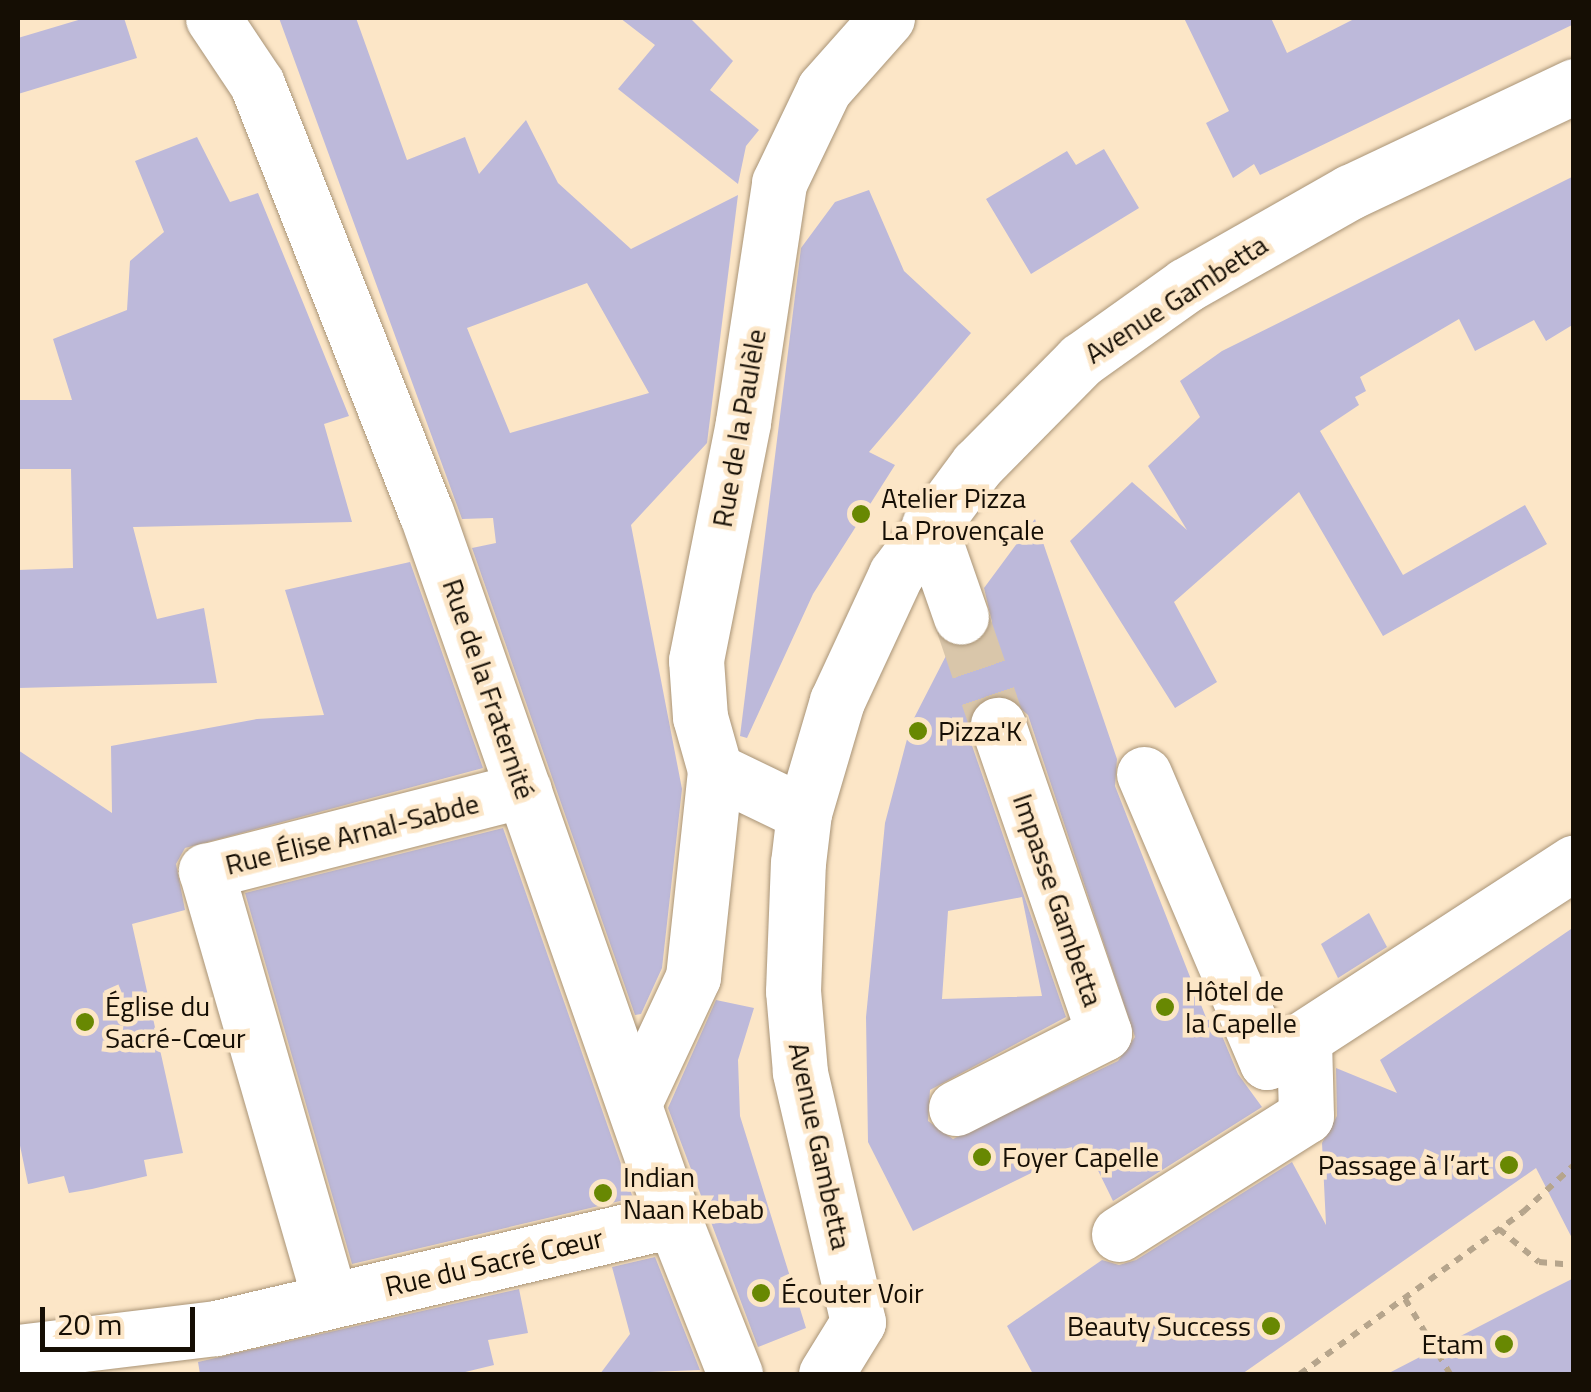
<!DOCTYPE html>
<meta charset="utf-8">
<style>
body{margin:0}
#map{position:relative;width:1591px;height:1392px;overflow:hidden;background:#fce6c7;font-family:"Titillium Web",sans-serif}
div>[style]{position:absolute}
.building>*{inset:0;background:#bdb9da}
.minor-tunnel>*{height:55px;margin-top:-27.5px;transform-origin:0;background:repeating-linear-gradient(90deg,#d9c6aa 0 55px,transparent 0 83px)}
.path>*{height:6px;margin-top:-3px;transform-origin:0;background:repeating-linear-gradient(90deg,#b6a58c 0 8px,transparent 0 16px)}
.roads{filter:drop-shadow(0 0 2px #a99477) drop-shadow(0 0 2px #a99477)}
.minor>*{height:55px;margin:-27.5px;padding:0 27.5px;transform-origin:27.5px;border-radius:27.5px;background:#fff}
.dots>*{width:28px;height:28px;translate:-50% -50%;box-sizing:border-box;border:5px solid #fce6c7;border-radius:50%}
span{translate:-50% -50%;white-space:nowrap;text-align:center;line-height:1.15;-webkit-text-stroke:9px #fce6c7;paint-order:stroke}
.street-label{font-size:28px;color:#150e04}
.poi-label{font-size:28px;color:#150e04}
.left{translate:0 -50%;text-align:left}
.right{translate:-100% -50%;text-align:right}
.frame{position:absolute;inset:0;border:20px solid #150e04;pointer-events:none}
.scale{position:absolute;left:40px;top:1307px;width:155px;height:45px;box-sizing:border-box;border:5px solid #150e04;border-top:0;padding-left:12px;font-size:30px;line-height:35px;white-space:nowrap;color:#150e04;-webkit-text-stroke:8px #fce6c7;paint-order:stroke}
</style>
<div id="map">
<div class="building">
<div style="clip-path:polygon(85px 18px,124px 18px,137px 58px,18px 94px,18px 38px)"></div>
<div style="clip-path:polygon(evenodd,279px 18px,356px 18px,407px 160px,465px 137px,479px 174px,526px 120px,558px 183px,631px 249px,738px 195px,707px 443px,631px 525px,682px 789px,662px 968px,641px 1014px,635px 1015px,472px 548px,496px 543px,493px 518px,462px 519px,279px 18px,587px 283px,649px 393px,510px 433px,467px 328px,587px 283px)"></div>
<div style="clip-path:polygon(620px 18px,690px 18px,733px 61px,710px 90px,759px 130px,746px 146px,738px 184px,618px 89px,655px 45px)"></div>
<div style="clip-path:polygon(1184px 18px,1271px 18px,1287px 53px,1356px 18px,1574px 18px,1574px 24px,1260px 175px,1254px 164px,1233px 178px,1206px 123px,1229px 111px)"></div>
<div style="clip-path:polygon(197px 137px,230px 202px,258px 193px,302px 300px,349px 416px,324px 424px,352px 522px,133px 527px,157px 619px,204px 608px,217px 683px,18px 688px,18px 570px,73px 568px,71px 469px,18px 469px,18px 400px,72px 400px,53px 339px,127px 310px,130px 261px,164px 232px,135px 161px)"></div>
<div style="clip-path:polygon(1104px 149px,1139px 208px,1031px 274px,986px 199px,1067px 151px,1076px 165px)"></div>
<div style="clip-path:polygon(1574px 176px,1574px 324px,1546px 341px,1534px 320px,1475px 351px,1459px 319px,1360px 377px,1366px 391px,1355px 397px,1359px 405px,1320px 431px,1403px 575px,1525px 505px,1547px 544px,1383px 636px,1299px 492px,1174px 602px,1217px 682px,1175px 708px,1070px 541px,1132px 482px,1187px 530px,1148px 466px,1200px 417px,1180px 381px,1222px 351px)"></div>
<div style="clip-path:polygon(869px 190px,904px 271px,971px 333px,869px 452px,895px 465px,813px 594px,747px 738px,740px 736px,801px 248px,835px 202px)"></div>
<div style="clip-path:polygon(evenodd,1035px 519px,1117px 759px,1115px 786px,1207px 1020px,1215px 1019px,1238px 1074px,1262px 1107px,1113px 1201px,1086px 1146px,913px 1231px,868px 1142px,866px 1017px,885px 823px,911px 724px,951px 646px,970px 647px,985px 637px,992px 622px,984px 588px,1035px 519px,1005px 695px,1028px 715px,1135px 1037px,1118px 1061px,953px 1139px,928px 1121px,930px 1090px,1066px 1017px,968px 734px,975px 704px,1005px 695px,1035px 519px,1022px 897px,1042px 996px,942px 999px,948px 911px,1022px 897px)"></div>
<div style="clip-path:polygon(410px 562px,483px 768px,185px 848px,176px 864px,185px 910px,132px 924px,183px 1153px,144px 1160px,147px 1176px,92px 1189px,69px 1193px,64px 1176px,28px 1184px,18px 1136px,18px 750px,112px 813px,111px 746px,257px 719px,324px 715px,285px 590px)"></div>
<div style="clip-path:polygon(503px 828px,633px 1198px,352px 1264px,245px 893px)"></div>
<div style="clip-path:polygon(1369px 913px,1387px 947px,1338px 978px,1321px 944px)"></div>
<div style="clip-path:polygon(1574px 927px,1574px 1242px,1536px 1168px,1242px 1374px,1033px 1374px,1007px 1326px,1102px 1260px,1119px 1265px,1136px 1260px,1292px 1162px,1326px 1225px,1322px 1143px,1337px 1116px,1336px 1068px,1397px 1093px,1380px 1060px)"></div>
<div style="clip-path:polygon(716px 1000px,754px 1008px,738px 1060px,740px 1116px,806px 1328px,758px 1347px,668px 1108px)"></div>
<div style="clip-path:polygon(655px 1257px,700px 1370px,600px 1374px,630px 1334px,612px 1267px)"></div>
<div style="clip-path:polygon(1574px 1278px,1574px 1374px,1387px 1374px,1540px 1295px)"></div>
<div style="clip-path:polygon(519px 1289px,528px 1333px,488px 1340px,494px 1365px,457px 1374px,200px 1374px,198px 1362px)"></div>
</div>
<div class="minor-tunnel">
<div style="left:961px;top:617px;width:114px;rotate:71.1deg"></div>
</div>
<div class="path">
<div style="left:1499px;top:1229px;width:52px;rotate:39.5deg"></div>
<div style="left:1539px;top:1262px;width:35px;rotate:5deg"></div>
<div style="left:1405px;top:1299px;width:87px;rotate:59deg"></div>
<div style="left:1300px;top:1374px;width:276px;rotate:-36deg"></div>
<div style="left:1523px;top:1212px;width:69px;rotate:-42.7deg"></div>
</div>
<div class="roads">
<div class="minor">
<div style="left:213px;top:18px;width:79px;rotate:56.3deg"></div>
<div style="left:257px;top:84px;width:460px;rotate:68.5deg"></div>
<div style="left:426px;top:512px;width:750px;rotate:70.7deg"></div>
<div style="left:674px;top:1220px;width:166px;rotate:68.4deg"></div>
<div style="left:929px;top:525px;width:97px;rotate:70.8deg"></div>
<div style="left:1144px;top:774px;width:313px;rotate:66.9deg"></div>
<div style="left:1267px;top:1062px;width:366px;rotate:-33deg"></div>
<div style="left:804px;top:813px;width:99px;rotate:-154.2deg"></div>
<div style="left:715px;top:770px;width:55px;rotate:-105.8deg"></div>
<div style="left:700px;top:717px;width:57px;rotate:-94deg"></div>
<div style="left:696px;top:660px;width:243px;rotate:-78.8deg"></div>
<div style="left:743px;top:422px;width:242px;rotate:-81.4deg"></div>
<div style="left:779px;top:183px;width:104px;rotate:-64.4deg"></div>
<div style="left:824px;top:89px;width:95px;rotate:-48.4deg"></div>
<div style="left:634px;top:1103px;width:139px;rotate:-64.9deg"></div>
<div style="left:693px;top:977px;width:208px;rotate:-83.9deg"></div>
<div style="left:956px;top:1108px;width:166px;rotate:-26.9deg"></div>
<div style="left:1104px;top:1033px;width:326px;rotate:-109deg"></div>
<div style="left:1119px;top:1234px;width:221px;rotate:-32.3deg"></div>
<div style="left:1306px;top:1116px;width:74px;rotate:-91.5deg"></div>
<div style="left:330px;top:1300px;width:447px;rotate:-106.1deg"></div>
<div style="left:206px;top:871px;width:328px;rotate:-14.3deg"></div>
<div style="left:18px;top:1352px;width:199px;rotate:-6.9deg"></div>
<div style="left:216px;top:1328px;width:471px;rotate:-13.3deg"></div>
<div style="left:826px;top:1374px;width:61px;rotate:-58.4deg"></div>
<div style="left:858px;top:1322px;width:257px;rotate:-103.1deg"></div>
<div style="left:800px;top:1072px;width:81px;rotate:-94.9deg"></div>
<div style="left:793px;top:991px;width:128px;rotate:-87.8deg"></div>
<div style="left:798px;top:863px;width:50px;rotate:-83.2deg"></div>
<div style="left:804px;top:813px;width:117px;rotate:-73.6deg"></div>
<div style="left:837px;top:701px;width:140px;rotate:-65.1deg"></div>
<div style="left:896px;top:574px;width:136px;rotate:-53.4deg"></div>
<div style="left:977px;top:465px;width:148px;rotate:-45.3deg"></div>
<div style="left:1081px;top:360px;width:129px;rotate:-35.5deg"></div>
<div style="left:1186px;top:285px;width:189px;rotate:-29.6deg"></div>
<div style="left:1350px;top:192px;width:248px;rotate:-25.3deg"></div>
</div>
</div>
<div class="dots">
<div style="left:861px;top:514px;background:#688802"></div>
<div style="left:918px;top:731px;background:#688802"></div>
<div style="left:1165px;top:1007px;background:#688802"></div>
<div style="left:85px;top:1022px;background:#688802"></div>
<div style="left:982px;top:1157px;background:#688802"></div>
<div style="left:1509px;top:1165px;background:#688802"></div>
<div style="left:603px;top:1193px;background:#688802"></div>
<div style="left:761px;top:1293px;background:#688802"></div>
<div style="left:1271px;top:1326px;background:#688802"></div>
<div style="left:1504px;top:1344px;background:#688802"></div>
</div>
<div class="street-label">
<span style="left:1176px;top:299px;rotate:-33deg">Avenue Gambetta</span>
<span style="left:739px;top:428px;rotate:-80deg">Rue de la Paulèle</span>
<span style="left:489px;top:689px;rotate:71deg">Rue de la Fraternité</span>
<span style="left:352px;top:834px;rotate:-14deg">Rue Élise Arnal-Sabde</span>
<span style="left:1058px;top:900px;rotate:71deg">Impasse Gambetta</span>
<span style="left:820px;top:1146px;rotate:78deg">Avenue Gambetta</span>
<span style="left:494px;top:1262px;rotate:-13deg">Rue du Sacré Cœur</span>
</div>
<div class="poi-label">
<span class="left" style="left:881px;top:514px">Atelier Pizza<br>La Provençale</span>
<span class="left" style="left:938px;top:731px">Pizza'K</span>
<span class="left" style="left:1185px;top:1007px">Hôtel de<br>la Capelle</span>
<span class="left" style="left:105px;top:1022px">Église du<br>Sacré-Cœur</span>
<span class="left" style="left:1002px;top:1157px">Foyer Capelle</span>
<span class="right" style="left:1489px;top:1165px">Passage à l’art</span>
<span class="left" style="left:623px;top:1193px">Indian<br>Naan Kebab</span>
<span class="left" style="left:781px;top:1293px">Écouter Voir</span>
<span class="right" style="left:1251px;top:1326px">Beauty Success</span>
<span class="right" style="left:1484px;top:1344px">Etam</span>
</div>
<div class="frame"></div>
<div class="scale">20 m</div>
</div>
